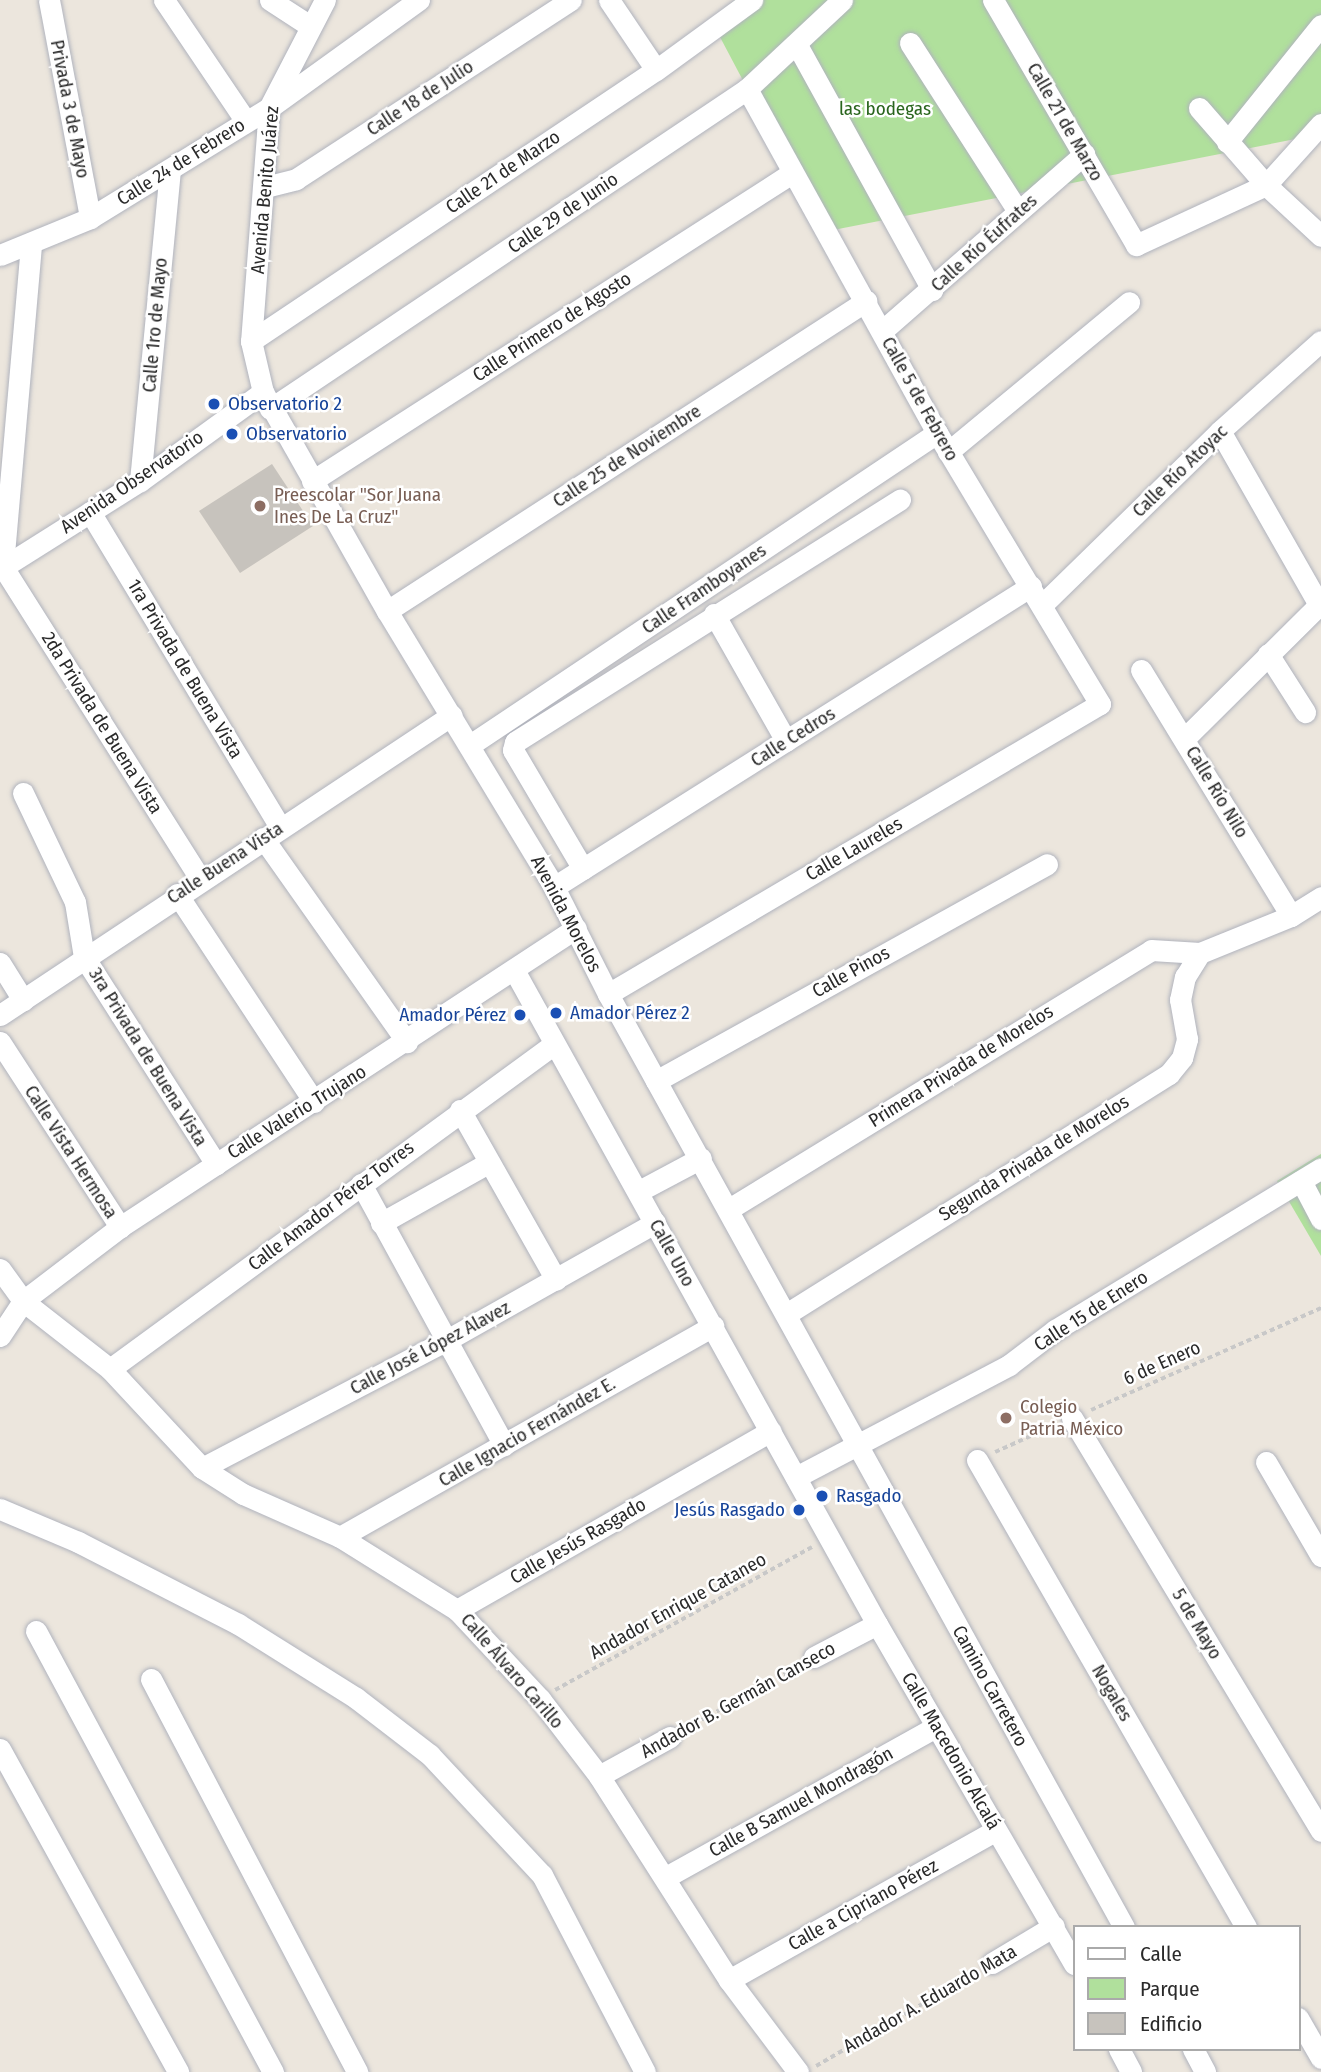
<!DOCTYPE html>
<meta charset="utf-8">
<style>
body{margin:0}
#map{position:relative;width:1321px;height:2072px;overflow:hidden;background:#ece6dd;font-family:"Fira Sans Condensed",sans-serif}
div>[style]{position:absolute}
.green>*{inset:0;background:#b0e09c}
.building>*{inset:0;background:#c7c3bd}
.path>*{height:3.5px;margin-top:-1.75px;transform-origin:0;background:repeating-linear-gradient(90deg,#c8c8c8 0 5px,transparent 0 8.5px)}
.roads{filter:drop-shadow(0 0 2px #b0b3bd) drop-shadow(0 0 2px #b0b3bd)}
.minor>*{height:21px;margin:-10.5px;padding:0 10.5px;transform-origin:10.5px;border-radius:10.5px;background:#fff}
.dots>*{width:19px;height:19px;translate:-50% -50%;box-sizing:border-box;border:4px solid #fff;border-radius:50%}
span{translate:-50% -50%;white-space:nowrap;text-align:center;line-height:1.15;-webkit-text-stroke:5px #fff;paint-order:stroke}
.street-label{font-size:19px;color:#2a2a2a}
.park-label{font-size:19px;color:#29651d}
.transit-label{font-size:19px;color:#164399}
.left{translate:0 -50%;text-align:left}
.right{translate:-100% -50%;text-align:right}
.education-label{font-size:19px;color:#785e54}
.legend{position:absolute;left:1073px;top:1925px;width:228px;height:126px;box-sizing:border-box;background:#fff;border:2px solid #aaa;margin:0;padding:9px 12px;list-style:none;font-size:21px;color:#2a2a2a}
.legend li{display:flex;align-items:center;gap:14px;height:35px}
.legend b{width:35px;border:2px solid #aaa}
</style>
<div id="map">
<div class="green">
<div style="clip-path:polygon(735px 0,1321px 0,1321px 134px,823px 232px,711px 20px)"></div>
<div style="clip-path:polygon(1321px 1154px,1321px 1256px,1277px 1181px)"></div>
</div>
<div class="building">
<div style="clip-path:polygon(272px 464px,313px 526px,240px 573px,199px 511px)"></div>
</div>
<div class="path">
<div style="left:1091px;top:1410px;width:252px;rotate:-23.9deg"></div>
<div style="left:995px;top:1452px;width:66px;rotate:-24.2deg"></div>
<div style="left:555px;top:1690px;width:294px;rotate:-29.1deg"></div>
<div style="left:687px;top:1728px;width:129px;rotate:-29.1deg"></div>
<div style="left:816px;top:2066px;width:184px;rotate:-30.3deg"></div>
</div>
<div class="roads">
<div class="minor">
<div style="left:49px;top:0;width:222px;rotate:79.3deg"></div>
<div style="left:164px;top:0;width:145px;rotate:56deg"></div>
<div style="left:270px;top:0;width:48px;rotate:33deg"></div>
<div style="left:325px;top:0;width:122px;rotate:117.4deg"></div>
<div style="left:269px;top:108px;width:234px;rotate:94.4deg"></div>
<div style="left:251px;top:341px;width:52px;rotate:76.8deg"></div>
<div style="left:263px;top:392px;width:252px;rotate:60.5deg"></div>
<div style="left:387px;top:611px;width:323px;rotate:58.8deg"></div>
<div style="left:554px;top:887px;width:120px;rotate:63.2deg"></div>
<div style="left:608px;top:994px;width:1066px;rotate:61.06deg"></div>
<div style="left:609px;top:0;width:84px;rotate:56.1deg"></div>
<div style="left:993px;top:0;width:284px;rotate:59.7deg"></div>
<div style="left:1136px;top:245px;width:143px;rotate:-24.8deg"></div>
<div style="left:1266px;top:185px;width:82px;rotate:-48deg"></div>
<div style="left:910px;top:43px;width:200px;rotate:57.3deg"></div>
<div style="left:797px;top:45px;width:280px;rotate:61.1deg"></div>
<div style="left:1199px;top:108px;width:102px;rotate:49deg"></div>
<div style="left:1266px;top:185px;width:75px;rotate:42.8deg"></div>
<div style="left:1227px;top:142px;width:150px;rotate:-51.2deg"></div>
<div style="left:265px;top:187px;width:32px;rotate:-14deg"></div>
<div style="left:296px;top:179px;width:328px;rotate:-33.1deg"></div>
<div style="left:31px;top:245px;width:323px;rotate:95deg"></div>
<div style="left:3px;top:567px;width:370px;rotate:57.7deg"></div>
<div style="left:0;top:255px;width:97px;rotate:-22.3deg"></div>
<div style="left:90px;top:218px;width:210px;rotate:-31.6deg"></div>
<div style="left:269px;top:108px;width:185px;rotate:-35.8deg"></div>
<div style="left:882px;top:331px;width:269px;rotate:-41.2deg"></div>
<div style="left:251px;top:341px;width:487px;rotate:-33.8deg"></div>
<div style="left:656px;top:70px;width:119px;rotate:-36.1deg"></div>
<div style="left:270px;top:409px;width:574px;rotate:-33.86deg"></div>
<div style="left:747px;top:89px;width:130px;rotate:-43.1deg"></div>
<div style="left:1220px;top:431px;width:204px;rotate:60.3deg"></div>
<div style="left:948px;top:452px;width:235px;rotate:-39.6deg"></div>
<div style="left:140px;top:481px;width:313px;rotate:-84.5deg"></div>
<div style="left:312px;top:481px;width:570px;rotate:-32.69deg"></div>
<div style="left:90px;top:512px;width:368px;rotate:58.9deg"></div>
<div style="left:0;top:569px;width:165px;rotate:-32.2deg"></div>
<div style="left:140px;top:481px;width:152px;rotate:-35.9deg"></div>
<div style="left:1042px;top:605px;width:249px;rotate:-44.3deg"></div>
<div style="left:1220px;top:431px;width:135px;rotate:-41.7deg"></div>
<div style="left:387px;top:611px;width:571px;rotate:-32.91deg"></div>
<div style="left:714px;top:614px;width:146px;rotate:60.4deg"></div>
<div style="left:1268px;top:654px;width:69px;rotate:57.5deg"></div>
<div style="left:1141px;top:670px;width:288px;rotate:58.6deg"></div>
<div style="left:1185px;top:738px;width:192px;rotate:-44.8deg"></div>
<div style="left:470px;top:745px;width:562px;rotate:-33.75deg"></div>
<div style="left:23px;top:793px;width:121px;rotate:64.5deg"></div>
<div style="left:75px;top:902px;width:56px;rotate:80.7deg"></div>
<div style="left:84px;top:957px;width:246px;rotate:57.5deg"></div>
<div style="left:263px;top:838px;width:250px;rotate:54.8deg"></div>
<div style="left:583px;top:869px;width:138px;rotate:-120.5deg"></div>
<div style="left:513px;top:750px;width:8px;rotate:-76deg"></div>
<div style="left:515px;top:742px;width:455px;rotate:-32.2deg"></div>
<div style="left:554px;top:887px;width:564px;rotate:-32.25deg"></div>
<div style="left:177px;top:894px;width:249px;rotate:56.6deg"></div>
<div style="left:0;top:963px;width:44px;rotate:58.1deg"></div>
<div style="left:514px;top:970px;width:748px;rotate:60.97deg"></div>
<div style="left:877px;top:1624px;width:393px;rotate:59.9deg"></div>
<div style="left:608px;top:994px;width:571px;rotate:-30.52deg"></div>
<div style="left:1100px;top:704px;width:316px;rotate:-121deg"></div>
<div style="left:937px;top:433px;width:393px;rotate:-118.9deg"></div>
<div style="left:0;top:1015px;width:542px;rotate:-33.57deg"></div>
<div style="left:0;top:1042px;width:221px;rotate:57deg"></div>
<div style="left:656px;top:1081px;width:447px;rotate:-29deg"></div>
<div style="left:460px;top:1110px;width:195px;rotate:60.5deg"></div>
<div style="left:1301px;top:1181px;width:43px;rotate:62.2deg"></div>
<div style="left:361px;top:1184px;width:298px;rotate:61.3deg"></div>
<div style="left:639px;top:1191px;width:70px;rotate:-28deg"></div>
<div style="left:729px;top:1209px;width:495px;rotate:-31.5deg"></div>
<div style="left:1151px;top:950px;width:49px;rotate:3.5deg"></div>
<div style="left:1200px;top:953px;width:98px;rotate:-22.1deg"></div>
<div style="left:1291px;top:916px;width:36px;rotate:-32deg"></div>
<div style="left:381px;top:1223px;width:123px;rotate:-29.3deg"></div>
<div style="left:0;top:1269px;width:39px;rotate:54deg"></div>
<div style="left:23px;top:1301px;width:110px;rotate:38deg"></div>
<div style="left:110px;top:1369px;width:135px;rotate:47.1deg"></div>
<div style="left:202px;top:1468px;width:49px;rotate:32.4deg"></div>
<div style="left:243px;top:1494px;width:106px;rotate:23.9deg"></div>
<div style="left:340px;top:1537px;width:138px;rotate:32deg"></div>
<div style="left:457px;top:1610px;width:122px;rotate:47deg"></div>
<div style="left:540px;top:1699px;width:97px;rotate:52.5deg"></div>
<div style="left:599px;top:1776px;width:242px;rotate:57.5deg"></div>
<div style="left:729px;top:1980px;width:115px;rotate:53.1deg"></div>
<div style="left:788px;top:1313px;width:450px;rotate:-32.1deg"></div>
<div style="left:1169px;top:1074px;width:21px;rotate:-51deg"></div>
<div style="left:1182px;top:1058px;width:20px;rotate:-75deg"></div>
<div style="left:1187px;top:1039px;width:40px;rotate:-100deg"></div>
<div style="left:1180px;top:1000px;width:24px;rotate:-78deg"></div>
<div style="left:1185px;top:977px;width:28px;rotate:-58deg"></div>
<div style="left:0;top:1336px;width:42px;rotate:-56.7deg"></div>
<div style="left:23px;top:1301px;width:122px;rotate:-37.3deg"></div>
<div style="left:120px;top:1227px;width:545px;rotate:-33.25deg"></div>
<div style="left:110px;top:1369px;width:550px;rotate:-36.2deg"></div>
<div style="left:1072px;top:1418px;width:482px;rotate:58.9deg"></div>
<div style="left:977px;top:1460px;width:539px;rotate:60.06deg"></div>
<div style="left:1266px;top:1462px;width:109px;rotate:59.7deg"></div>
<div style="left:202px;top:1468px;width:276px;rotate:-27.6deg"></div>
<div style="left:447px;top:1340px;width:239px;rotate:-29.4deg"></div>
<div style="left:796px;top:1477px;width:241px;rotate:-27.7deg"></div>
<div style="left:1009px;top:1365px;width:58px;rotate:-37.3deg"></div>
<div style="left:1055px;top:1330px;width:311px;rotate:-31.3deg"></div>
<div style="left:0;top:1509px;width:85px;rotate:22.9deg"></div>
<div style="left:78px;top:1542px;width:180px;rotate:27.1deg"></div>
<div style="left:238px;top:1624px;width:139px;rotate:32.1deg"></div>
<div style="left:356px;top:1698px;width:93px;rotate:37.6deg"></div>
<div style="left:430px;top:1755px;width:164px;rotate:47deg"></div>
<div style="left:542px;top:1875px;width:222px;rotate:62.4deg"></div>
<div style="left:340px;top:1537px;width:429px;rotate:-29.5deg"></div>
<div style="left:457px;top:1610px;width:361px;rotate:-29.7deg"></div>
<div style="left:36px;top:1631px;width:501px;rotate:61.75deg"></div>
<div style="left:814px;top:1657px;width:71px;rotate:-27.6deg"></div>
<div style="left:151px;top:1679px;width:444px;rotate:62.3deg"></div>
<div style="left:0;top:1749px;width:369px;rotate:61.1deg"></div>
<div style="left:599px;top:1776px;width:81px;rotate:-28.8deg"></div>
<div style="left:666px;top:1877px;width:309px;rotate:-29.1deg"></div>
<div style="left:992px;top:1963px;width:72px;rotate:-30.8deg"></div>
<div style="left:729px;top:1980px;width:306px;rotate:-29.3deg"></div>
<div style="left:1298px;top:2018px;width:46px;rotate:60.1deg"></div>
<div style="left:1119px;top:2049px;width:26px;rotate:62deg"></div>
<div style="left:1193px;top:2049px;width:26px;rotate:62deg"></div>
</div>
</div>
<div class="dots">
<div style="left:214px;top:404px;background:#1a4fb4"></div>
<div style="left:232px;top:434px;background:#1a4fb4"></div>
<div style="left:260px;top:506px;background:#8d6e63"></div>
<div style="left:556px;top:1013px;background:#1a4fb4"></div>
<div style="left:520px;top:1015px;background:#1a4fb4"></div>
<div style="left:1006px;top:1418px;background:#8d6e63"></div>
<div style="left:822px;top:1496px;background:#1a4fb4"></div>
<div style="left:799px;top:1510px;background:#1a4fb4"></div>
</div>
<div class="street-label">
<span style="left:420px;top:98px;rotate:-33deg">Calle 18 de Julio</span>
<span style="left:70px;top:109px;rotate:79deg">Privada 3 de Mayo</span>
<span style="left:1065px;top:122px;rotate:60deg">Calle 21 de Marzo</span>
<span style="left:181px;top:162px;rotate:-32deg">Calle 24 de Febrero</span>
<span style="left:503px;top:172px;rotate:-34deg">Calle 21 de Marzo</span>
<span style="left:265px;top:190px;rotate:-85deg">Avenida Benito Juárez</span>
<span style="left:563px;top:213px;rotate:-34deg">Calle 29 de Junio</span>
<span style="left:984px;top:243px;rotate:-42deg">Calle Río Éufrates</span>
<span style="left:155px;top:325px;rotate:-85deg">Calle 1ro de Mayo</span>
<span style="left:552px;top:327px;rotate:-33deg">Calle Primero de Agosto</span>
<span style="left:920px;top:399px;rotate:61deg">Calle 5 de Febrero</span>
<span style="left:627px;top:456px;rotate:-33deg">Calle 25 de Noviembre</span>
<span style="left:1180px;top:471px;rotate:-44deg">Calle Río Atoyac</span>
<span style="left:132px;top:482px;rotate:-34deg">Avenida Observatorio</span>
<span style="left:704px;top:589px;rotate:-34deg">Calle Framboyanes</span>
<span style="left:185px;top:669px;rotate:59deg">1ra Privada de Buena Vista</span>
<span style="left:102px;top:723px;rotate:58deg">2da Privada de Buena Vista</span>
<span style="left:793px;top:737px;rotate:-32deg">Calle Cedros</span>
<span style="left:1217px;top:792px;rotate:59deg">Calle Río Nilo</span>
<span style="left:854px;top:849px;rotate:-30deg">Calle Laureles</span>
<span style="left:225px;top:863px;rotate:-33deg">Calle Buena Vista</span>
<span style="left:566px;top:914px;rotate:62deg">Avenida Morelos</span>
<span style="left:851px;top:972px;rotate:-29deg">Calle Pinos</span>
<span style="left:148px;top:1057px;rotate:58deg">3ra Privada de Buena Vista</span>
<span style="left:961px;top:1066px;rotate:-32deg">Primera Privada de Morelos</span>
<span style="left:297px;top:1112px;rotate:-32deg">Calle Valerio Trujano</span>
<span style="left:71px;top:1152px;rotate:57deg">Calle Vista Hermosa</span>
<span style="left:1034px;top:1158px;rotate:-32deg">Segunda Privada de Morelos</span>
<span style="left:331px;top:1206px;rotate:-37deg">Calle Amador Pérez Torres</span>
<span style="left:672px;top:1253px;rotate:61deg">Calle Uno</span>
<span style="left:1091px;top:1311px;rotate:-33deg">Calle 15 de Enero</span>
<span style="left:430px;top:1348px;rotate:-28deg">Calle José López Alavez</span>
<span style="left:1162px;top:1363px;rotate:-24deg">6 de Enero</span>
<span style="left:527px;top:1432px;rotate:-30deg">Calle Ignacio Fernández E.</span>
<span style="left:578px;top:1541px;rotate:-30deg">Calle Jesús Rasgado</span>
<span style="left:678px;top:1606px;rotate:-29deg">Andador Enrique Cataneo</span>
<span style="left:1197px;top:1624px;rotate:59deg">5 de Mayo</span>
<span style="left:512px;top:1671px;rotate:49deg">Calle Álvaro Carillo</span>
<span style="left:990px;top:1686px;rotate:61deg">Camino Carretero</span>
<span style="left:1112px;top:1693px;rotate:60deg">Nogales</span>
<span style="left:738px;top:1700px;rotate:-29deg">Andador B. Germán Canseco</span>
<span style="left:951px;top:1751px;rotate:60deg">Calle Macedonio Alcalá</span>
<span style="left:801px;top:1802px;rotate:-29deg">Calle B Samuel Mondragón</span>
<span style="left:863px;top:1905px;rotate:-29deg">Calle a Cipriano Pérez</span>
<span style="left:930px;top:1999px;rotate:-30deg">Andador A. Eduardo Mata</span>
</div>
<div class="park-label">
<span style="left:885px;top:109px">las bodegas</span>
</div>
<div class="transit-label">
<span class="left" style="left:228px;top:404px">Observatorio 2</span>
<span class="left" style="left:246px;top:434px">Observatorio</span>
<span class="left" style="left:570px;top:1013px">Amador Pérez 2</span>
<span class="right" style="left:506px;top:1015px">Amador Pérez</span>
<span class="left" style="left:836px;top:1496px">Rasgado</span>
<span class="right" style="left:785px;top:1510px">Jesús Rasgado</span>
</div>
<div class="education-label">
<span class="left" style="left:274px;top:506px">Preescolar "Sor Juana<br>Ines De La Cruz"</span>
<span class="left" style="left:1020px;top:1418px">Colegio<br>Patria México</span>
</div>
<ul class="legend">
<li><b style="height:9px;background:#fff"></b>Calle</li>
<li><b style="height:19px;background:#b0e09c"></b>Parque</li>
<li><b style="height:19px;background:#c7c3bd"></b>Edificio</li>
</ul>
</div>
